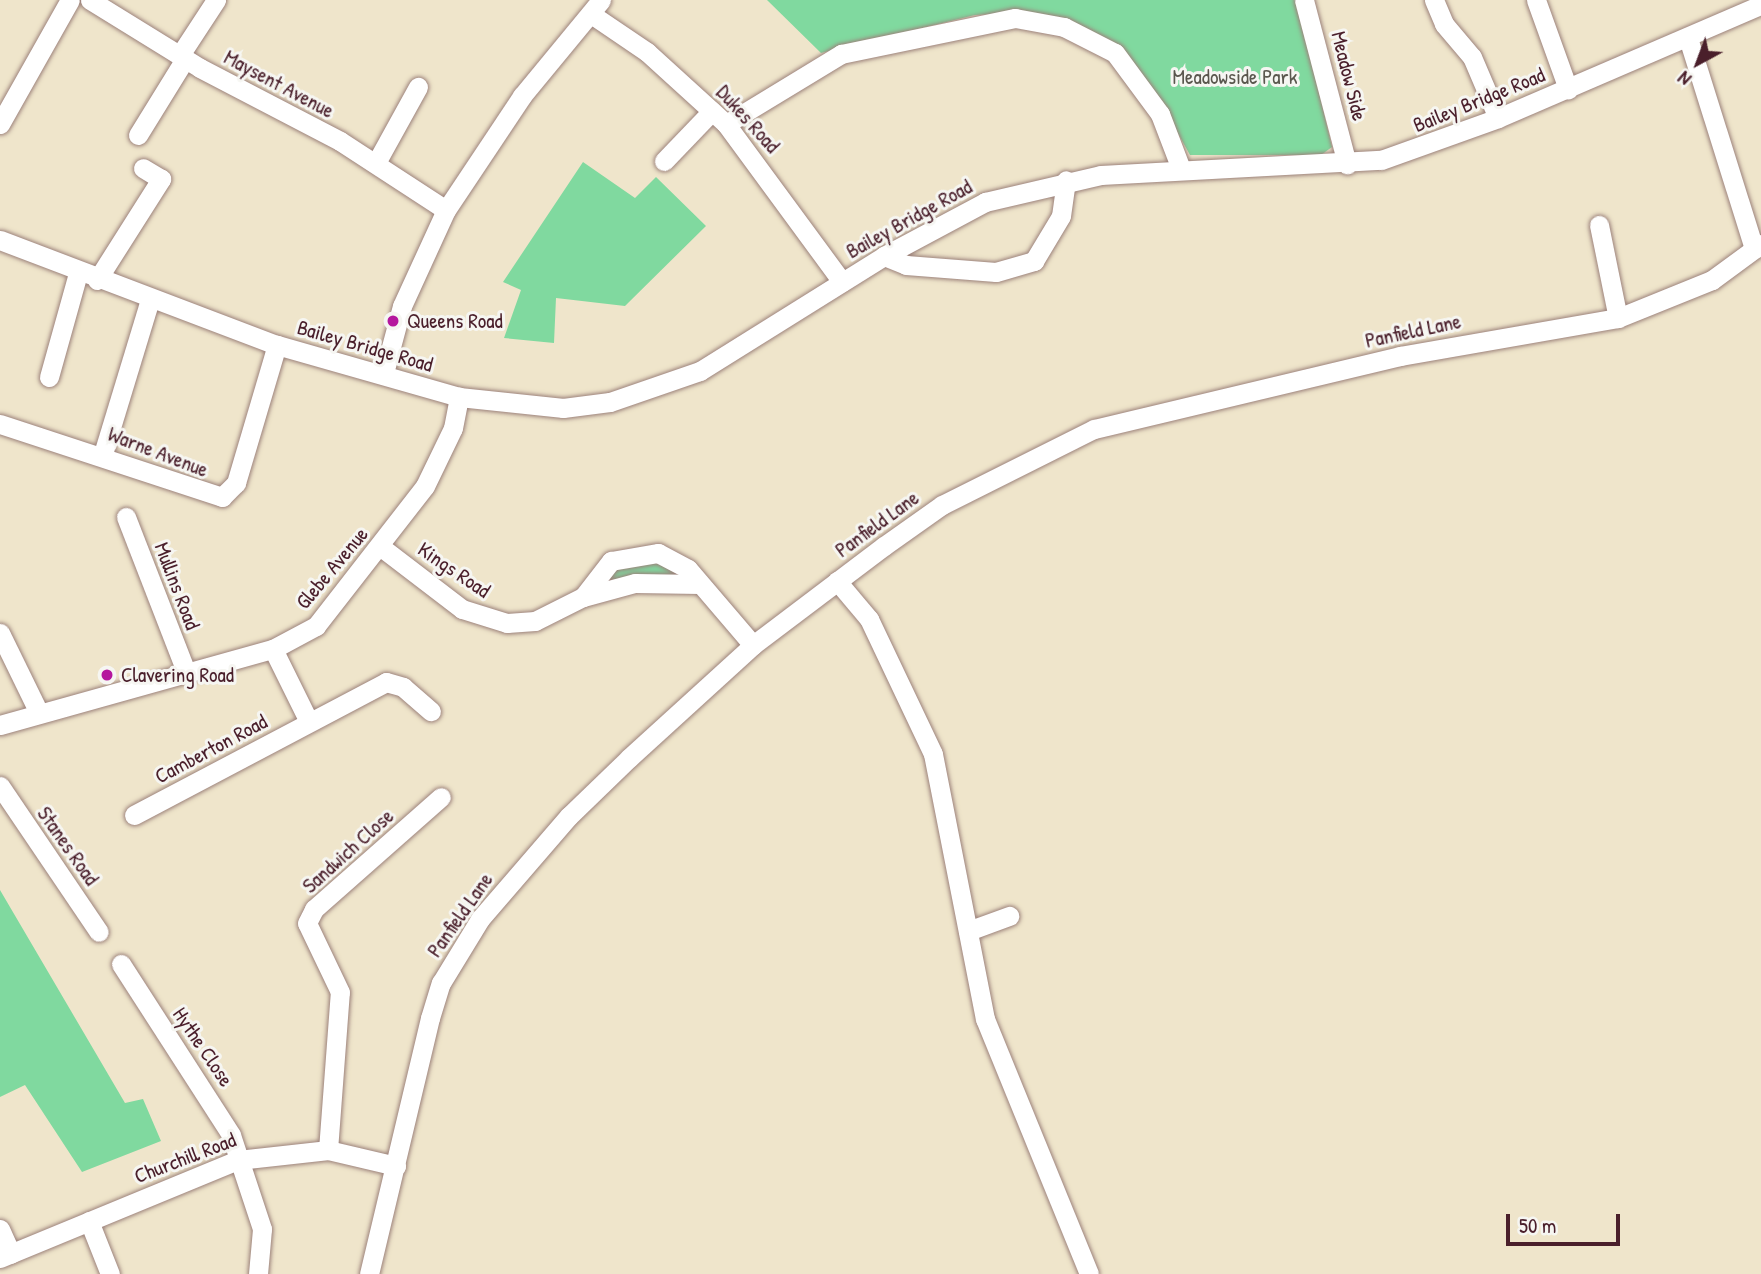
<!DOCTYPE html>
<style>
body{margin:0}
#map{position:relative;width:1761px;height:1274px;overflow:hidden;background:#efe5cb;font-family:"Patrick Hand",sans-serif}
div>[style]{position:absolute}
.green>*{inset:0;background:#80d99f}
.roads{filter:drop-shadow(0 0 2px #9c827b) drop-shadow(0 0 2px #9c827b)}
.minor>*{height:19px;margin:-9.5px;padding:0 9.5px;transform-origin:9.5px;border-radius:9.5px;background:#fff}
.dots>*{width:19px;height:19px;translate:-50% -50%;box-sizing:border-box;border:4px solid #f6f6f2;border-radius:50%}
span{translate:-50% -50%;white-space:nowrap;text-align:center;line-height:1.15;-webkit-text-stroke:6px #f6f6f2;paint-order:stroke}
.street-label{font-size:21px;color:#4a1f2b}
.park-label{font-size:21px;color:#5a574e}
.poi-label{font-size:21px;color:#4a1f2b}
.left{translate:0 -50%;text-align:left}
.north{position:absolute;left:1663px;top:28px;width:70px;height:70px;-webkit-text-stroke:5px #f6f6f2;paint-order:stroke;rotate:221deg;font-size:19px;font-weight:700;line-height:28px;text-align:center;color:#4a1f2b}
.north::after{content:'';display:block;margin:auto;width:24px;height:32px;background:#4a1f2b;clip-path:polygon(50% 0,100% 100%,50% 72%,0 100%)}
.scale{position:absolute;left:1506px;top:1214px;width:114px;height:32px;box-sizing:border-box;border:4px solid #4a1f2b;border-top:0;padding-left:9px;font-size:21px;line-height:24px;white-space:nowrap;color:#4a1f2b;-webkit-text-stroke:5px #f6f6f2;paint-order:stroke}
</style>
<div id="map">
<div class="green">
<div style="clip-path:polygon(767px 0,1297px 0,1332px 147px,1321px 155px,1190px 155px,1165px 110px,1117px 49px,1014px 13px,975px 15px,821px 53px)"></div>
<div style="clip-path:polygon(583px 162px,635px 198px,656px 177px,706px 226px,625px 306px,556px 298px,554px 343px,504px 338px,521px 290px,503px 282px)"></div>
<div style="clip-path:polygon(667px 559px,679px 576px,596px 580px,604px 572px)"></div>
<div style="clip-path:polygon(0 890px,125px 1103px,143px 1099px,161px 1141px,82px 1172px,25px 1085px,0 1097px)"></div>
</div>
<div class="roads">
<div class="minor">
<div style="left:90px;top:0;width:129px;rotate:31.7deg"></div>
<div style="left:200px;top:68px;width:158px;rotate:27.5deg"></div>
<div style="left:340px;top:141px;width:126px;rotate:33.1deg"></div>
<div style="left:1304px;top:0;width:170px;rotate:75.3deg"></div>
<div style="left:1434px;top:0;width:26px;rotate:67deg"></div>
<div style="left:1444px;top:24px;width:43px;rotate:49.7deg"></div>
<div style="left:1472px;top:57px;width:66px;rotate:66.9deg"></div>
<div style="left:1536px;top:0;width:95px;rotate:70.2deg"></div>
<div style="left:591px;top:14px;width:68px;rotate:34.2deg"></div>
<div style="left:647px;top:52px;width:107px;rotate:42.3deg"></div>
<div style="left:726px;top:124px;width:196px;rotate:53.7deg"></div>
<div style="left:1688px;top:38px;width:221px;rotate:72.6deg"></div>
<div style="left:180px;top:55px;width:66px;rotate:-56.8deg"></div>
<div style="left:0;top:124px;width:142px;rotate:-60.6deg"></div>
<div style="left:726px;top:124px;width:135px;rotate:-31.3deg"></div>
<div style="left:841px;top:54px;width:178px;rotate:-11.7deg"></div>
<div style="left:1015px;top:18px;width:50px;rotate:10.4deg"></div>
<div style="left:1064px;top:27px;width:57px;rotate:27deg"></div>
<div style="left:1115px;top:53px;width:76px;rotate:53.6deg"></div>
<div style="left:1160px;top:114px;width:59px;rotate:69.1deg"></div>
<div style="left:138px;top:135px;width:89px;rotate:-58.3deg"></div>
<div style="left:664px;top:161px;width:69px;rotate:-46.2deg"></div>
<div style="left:376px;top:163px;width:87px;rotate:-61.1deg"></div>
<div style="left:1599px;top:225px;width:95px;rotate:78.5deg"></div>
<div style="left:0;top:240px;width:296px;rotate:20.8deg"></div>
<div style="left:277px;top:345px;width:189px;rotate:15.9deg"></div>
<div style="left:459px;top:397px;width:105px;rotate:6deg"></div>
<div style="left:563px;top:408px;width:47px;rotate:-7.3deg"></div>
<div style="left:610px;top:402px;width:95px;rotate:-19deg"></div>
<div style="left:700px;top:371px;width:217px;rotate:-32deg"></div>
<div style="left:884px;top:256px;width:115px;rotate:-28.1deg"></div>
<div style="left:985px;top:202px;width:119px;rotate:-13.1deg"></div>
<div style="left:1101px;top:175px;width:280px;rotate:-3.1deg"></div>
<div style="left:1381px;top:160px;width:124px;rotate:-19.7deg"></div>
<div style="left:1498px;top:118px;width:286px;rotate:-23.3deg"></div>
<div style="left:884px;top:256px;width:24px;rotate:22deg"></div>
<div style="left:906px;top:265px;width:90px;rotate:4.4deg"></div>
<div style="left:996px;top:272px;width:40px;rotate:-16deg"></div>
<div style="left:1034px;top:261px;width:52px;rotate:-59deg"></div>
<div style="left:1061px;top:216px;width:36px;rotate:-82deg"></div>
<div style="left:97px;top:280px;width:120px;rotate:-57.6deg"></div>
<div style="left:161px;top:179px;width:21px;rotate:-149deg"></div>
<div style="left:384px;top:373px;width:69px;rotate:-75deg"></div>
<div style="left:402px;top:306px;width:106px;rotate:-65.4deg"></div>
<div style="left:446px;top:210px;width:137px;rotate:-56.3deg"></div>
<div style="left:522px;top:96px;width:124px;rotate:-50.5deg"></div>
<div style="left:49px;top:377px;width:108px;rotate:-74.4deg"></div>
<div style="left:0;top:424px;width:234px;rotate:18.2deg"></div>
<div style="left:222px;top:497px;width:20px;rotate:-45deg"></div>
<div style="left:236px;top:483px;width:144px;rotate:-73.5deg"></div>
<div style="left:103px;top:454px;width:162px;rotate:-73.1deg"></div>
<div style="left:126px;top:517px;width:166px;rotate:68.8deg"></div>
<div style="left:381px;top:547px;width:102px;rotate:37.4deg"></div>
<div style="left:462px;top:609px;width:47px;rotate:17.3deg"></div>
<div style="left:507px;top:623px;width:28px;rotate:-4deg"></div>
<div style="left:535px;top:621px;width:54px;rotate:-26.6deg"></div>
<div style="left:583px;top:597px;width:54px;rotate:-15.1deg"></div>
<div style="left:635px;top:583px;width:65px;rotate:0.9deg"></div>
<div style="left:837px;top:581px;width:50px;rotate:49.9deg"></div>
<div style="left:869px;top:619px;width:149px;rotate:64.6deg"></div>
<div style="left:933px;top:754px;width:270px;rotate:78.9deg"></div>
<div style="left:985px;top:1019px;width:275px;rotate:67.8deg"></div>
<div style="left:583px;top:597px;width:46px;rotate:-52.1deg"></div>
<div style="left:611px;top:561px;width:48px;rotate:-9.7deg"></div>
<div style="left:658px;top:553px;width:34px;rotate:28deg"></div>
<div style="left:688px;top:569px;width:100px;rotate:49.5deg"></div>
<div style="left:0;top:633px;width:89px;rotate:64deg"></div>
<div style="left:273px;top:649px;width:81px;rotate:63.7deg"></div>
<div style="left:0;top:725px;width:283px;rotate:-15.6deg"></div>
<div style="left:273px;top:649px;width:49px;rotate:-28.1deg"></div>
<div style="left:316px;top:626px;width:177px;rotate:-52.1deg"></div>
<div style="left:425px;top:486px;width:64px;rotate:-64.2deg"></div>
<div style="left:453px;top:428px;width:32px;rotate:-79deg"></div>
<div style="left:0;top:786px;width:176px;rotate:55.9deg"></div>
<div style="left:134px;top:815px;width:285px;rotate:-27.8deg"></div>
<div style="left:386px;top:682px;width:18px;rotate:16deg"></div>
<div style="left:403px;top:687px;width:37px;rotate:41deg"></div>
<div style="left:968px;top:931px;width:44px;rotate:-20.1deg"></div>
<div style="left:121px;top:964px;width:203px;rotate:57.2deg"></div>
<div style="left:231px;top:1135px;width:99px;rotate:71.7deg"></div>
<div style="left:262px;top:1229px;width:45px;rotate:95.1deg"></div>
<div style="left:328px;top:1150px;width:158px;rotate:-85.7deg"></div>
<div style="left:340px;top:992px;width:76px;rotate:-115.6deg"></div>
<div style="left:307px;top:923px;width:16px;rotate:-63deg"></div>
<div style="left:314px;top:909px;width:169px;rotate:-41.4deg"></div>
<div style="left:89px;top:1221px;width:57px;rotate:68.4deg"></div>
<div style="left:0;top:1229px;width:27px;rotate:66deg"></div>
<div style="left:0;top:1258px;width:257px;rotate:-22.4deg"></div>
<div style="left:238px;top:1160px;width:91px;rotate:-6.3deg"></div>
<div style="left:328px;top:1150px;width:70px;rotate:13.2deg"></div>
<div style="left:369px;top:1274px;width:263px;rotate:-76.6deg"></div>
<div style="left:430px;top:1018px;width:37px;rotate:-73deg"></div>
<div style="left:441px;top:983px;width:75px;rotate:-58.6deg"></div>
<div style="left:480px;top:919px;width:136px;rotate:-49.2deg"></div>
<div style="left:569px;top:816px;width:83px;rotate:-44deg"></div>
<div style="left:629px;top:758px;width:168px;rotate:-42.3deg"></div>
<div style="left:753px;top:645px;width:164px;rotate:-37.1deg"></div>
<div style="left:884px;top:546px;width:71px;rotate:-35.3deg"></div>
<div style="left:942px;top:505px;width:170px;rotate:-26.6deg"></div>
<div style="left:1094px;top:429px;width:315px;rotate:-13.4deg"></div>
<div style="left:1400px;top:356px;width:221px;rotate:-9.9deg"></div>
<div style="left:1618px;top:318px;width:101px;rotate:-22deg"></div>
<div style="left:1712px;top:280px;width:61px;rotate:-36.3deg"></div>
</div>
</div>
<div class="dots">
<div style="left:393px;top:321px;background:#b5179e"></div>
<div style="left:107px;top:675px;background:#b5179e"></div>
</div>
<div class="street-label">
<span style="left:1349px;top:76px;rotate:76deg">Meadow Side</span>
<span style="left:279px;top:84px;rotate:28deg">Maysent Avenue</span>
<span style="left:1479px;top:100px;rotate:-22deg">Bailey Bridge Road</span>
<span style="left:748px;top:119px;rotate:48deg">Dukes Road</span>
<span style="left:909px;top:219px;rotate:-29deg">Bailey Bridge Road</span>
<span style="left:1413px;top:331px;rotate:-12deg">Panfield Lane</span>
<span style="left:365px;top:346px;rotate:16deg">Bailey Bridge Road</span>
<span style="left:158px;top:452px;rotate:21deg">Warne Avenue</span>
<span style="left:877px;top:524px;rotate:-36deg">Panfield Lane</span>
<span style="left:332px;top:568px;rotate:-50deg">Glebe Avenue</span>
<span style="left:454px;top:570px;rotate:34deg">Kings Road</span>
<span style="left:177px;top:586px;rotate:69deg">Mullins Road</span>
<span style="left:211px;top:749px;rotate:-28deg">Camberton Road</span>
<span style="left:68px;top:846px;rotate:55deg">Stanes Road</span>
<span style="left:348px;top:851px;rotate:-42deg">Sandwich Close</span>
<span style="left:460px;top:915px;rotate:-55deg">Panfield Lane</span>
<span style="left:203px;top:1047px;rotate:56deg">Hythe Close</span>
<span style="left:185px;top:1158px;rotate:-21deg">Churchill Road</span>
</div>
<div class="park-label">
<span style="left:1235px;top:77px">Meadowside Park</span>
</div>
<div class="poi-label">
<span class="left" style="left:407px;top:321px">Queens Road</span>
<span class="left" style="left:121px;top:675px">Clavering Road</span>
</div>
<div class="north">N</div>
<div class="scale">50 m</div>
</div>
